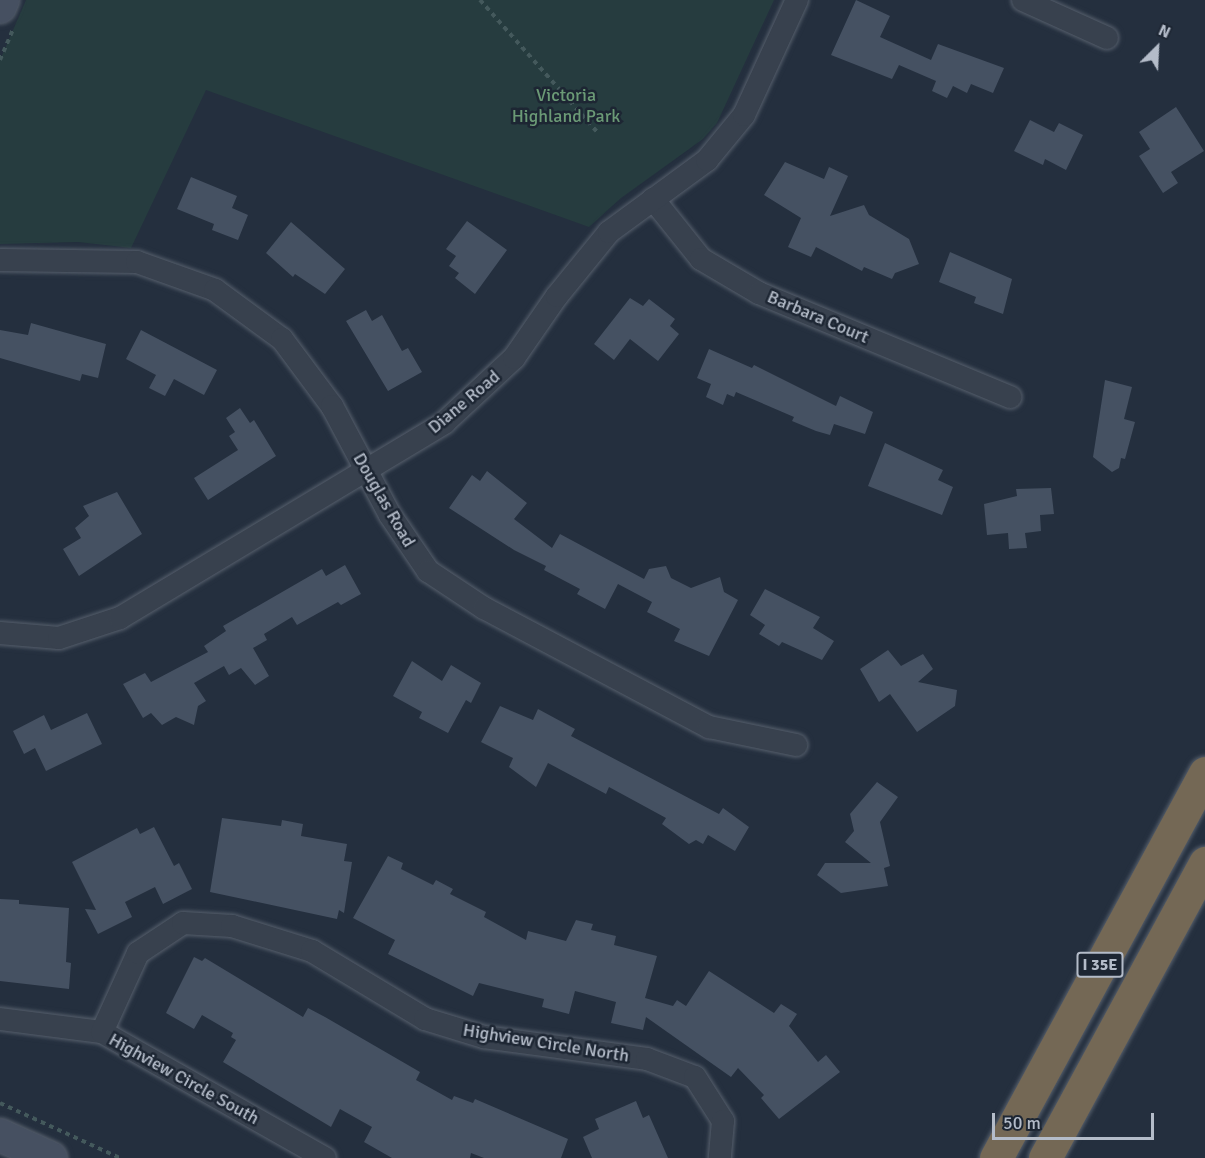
<!DOCTYPE html>
<style>
body{margin:0}
#map{position:relative;width:1205px;height:1158px;overflow:hidden;background:#242f3e;font-family:Signika,sans-serif}
div>[style]{position:absolute}
.green>*{inset:0;background:#263c3f}
.building>*{inset:0;background:#455162}
.path>*{height:4px;margin-top:-2px;transform-origin:0;background:repeating-linear-gradient(90deg,#44595c 0 4.5px,transparent 0 9px)}
.roads{filter:drop-shadow(0 0 2px #565f6c) drop-shadow(0 0 2px #565f6c)}
.street>*{height:22px;margin:-11px;padding:0 11px;transform-origin:11px;border-radius:11px;background:#38414e}
.secondary>*{height:32px;margin:-16px;padding:0 16px;transform-origin:16px;border-radius:16px;background:#465061}
.highway>*{height:33px;margin:-16.5px;padding:0 16.5px;transform-origin:16.5px;border-radius:16.5px;background:#746855}
span{translate:-50% -50%;white-space:nowrap;text-align:center;line-height:1.15;-webkit-text-stroke:5px #1d2633;paint-order:stroke}
.shield-label span{padding:2px 4px;background:#1d2633;border:2px solid;border-radius:4px;-webkit-text-stroke-width:0}
.shield-label{font-size:16px;color:#b4bcc9;font-weight:700}
.park-label{font-size:18px;color:#6b9a76}
.street-label{font-size:18px;color:#b4bcc9}
.north{position:absolute;left:1127px;top:18px;width:60px;height:60px;-webkit-text-stroke:4px #1d2633;paint-order:stroke;rotate:24deg;font-size:16px;font-weight:700;line-height:24px;text-align:center;color:#b4bcc9}
.north::after{content:'';display:block;margin:auto;width:21px;height:27px;background:#b4bcc9;clip-path:polygon(50% 0,100% 100%,50% 72%,0 100%)}
.scale{position:absolute;left:992px;top:1113px;width:162px;height:27px;box-sizing:border-box;border:3px solid #b4bcc9;border-top:0;padding-left:8px;font-size:18px;line-height:21px;white-space:nowrap;color:#b4bcc9;-webkit-text-stroke:4px #1d2633;paint-order:stroke}
</style>
<div id="map">
<div class="green">
<div style="clip-path:polygon(26px 0,774px 0,717px 123px,703px 139px,621px 198px,589px 227px,206px 90px,131px 248px,78px 242px,0 244px,0 60px)"></div>
</div>
<div class="building">
<div style="clip-path:polygon(856px 0,890px 16px,880px 37px,931px 60px,938px 44px,1004px 68px,993px 93px,971px 84px,967px 93px,953px 86px,947px 98px,932px 91px,936px 81px,899px 65px,892px 79px,831px 55px)"></div>
<div style="clip-path:polygon(1176px 107px,1204px 151px,1171px 172px,1178px 183px,1163px 193px,1139px 156px,1150px 149px,1139px 132px)"></div>
<div style="clip-path:polygon(1030px 120px,1054px 132px,1059px 123px,1083px 135px,1066px 170px,1045px 159px,1043px 165px,1014px 151px)"></div>
<div style="clip-path:polygon(785px 162px,824px 179px,829px 167px,848px 176px,830px 216px,864px 205px,869px 215px,909px 239px,919px 264px,895px 273px,892px 279px,864px 267px,862px 271px,816px 247px,811px 257px,788px 247px,801px 218px,764px 195px)"></div>
<div style="clip-path:polygon(191px 177px,237px 196px,232px 208px,248px 215px,238px 240px,212px 230px,214px 224px,177px 209px)"></div>
<div style="clip-path:polygon(467px 221px,507px 250px,475px 294px,455px 278px,459px 273px,449px 266px,456px 256px,446px 249px)"></div>
<div style="clip-path:polygon(291px 222px,345px 269px,325px 294px,295px 274px,293px 277px,266px 253px)"></div>
<div style="clip-path:polygon(950px 252px,1012px 279px,1003px 314px,974px 303px,976px 297px,939px 282px)"></div>
<div style="clip-path:polygon(630px 298px,643px 306px,649px 299px,675px 319px,670px 326px,679px 334px,658px 361px,630px 339px,614px 360px,594px 344px)"></div>
<div style="clip-path:polygon(366px 310px,372px 321px,382px 315px,402px 351px,408px 348px,422px 372px,388px 391px,346px 321px)"></div>
<div style="clip-path:polygon(31px 323px,106px 344px,98px 378px,82px 374px,80px 381px,0 358px,0 330px,28px 335px)"></div>
<div style="clip-path:polygon(141px 330px,217px 370px,204px 395px,174px 379px,165px 396px,149px 388px,156px 375px,126px 359px)"></div>
<div style="clip-path:polygon(709px 349px,752px 368px,754px 365px,836px 406px,840px 396px,873px 412px,865px 434px,834px 424px,830px 435px,816px 431px,792px 421px,794px 417px,736px 392px,734px 397px,727px 394px,723px 405px,706px 397px,711px 384px,697px 378px)"></div>
<div style="clip-path:polygon(1105px 380px,1132px 387px,1124px 419px,1135px 422px,1125px 459px,1121px 458px,1119px 468px,1112px 472px,1093px 457px)"></div>
<div style="clip-path:polygon(240px 408px,250px 423px,254px 420px,276px 456px,208px 500px,194px 478px,238px 450px,229px 436px,235px 432px,226px 418px)"></div>
<div style="clip-path:polygon(885px 443px,943px 470px,938px 480px,953px 487px,942px 515px,868px 486px)"></div>
<div style="clip-path:polygon(487px 471px,527px 503px,514px 519px,552px 548px,560px 534px,644px 579px,649px 569px,666px 566px,671px 578px,691px 588px,720px 577px,724px 592px,738px 600px,709px 656px,674px 641px,680px 629px,647px 612px,652px 602px,618px 584px,605px 609px,577px 594px,580px 589px,544px 570px,546px 566px,514px 550px,449px 508px,472px 475px,480px 481px)"></div>
<div style="clip-path:polygon(1051px 488px,1054px 514px,1040px 515px,1041px 531px,1025px 533px,1027px 548px,1009px 549px,1008px 533px,987px 535px,984px 504px,1017px 496px,1016px 489px)"></div>
<div style="clip-path:polygon(117px 492px,142px 534px,79px 576px,63px 549px,81px 538px,75px 528px,89px 516px,83px 506px)"></div>
<div style="clip-path:polygon(345px 565px,361px 594px,341px 605px,338px 602px,297px 625px,292px 617px,264px 634px,267px 640px,253px 648px,269px 676px,255px 685px,241px 668px,229px 675px,224px 666px,194px 683px,206px 701px,198px 706px,194px 725px,176px 717px,162px 725px,151px 713px,143px 718px,123px 684px,145px 673px,151px 682px,208px 652px,204px 646px,226px 631px,223px 626px,322px 569px,326px 576px)"></div>
<div style="clip-path:polygon(765px 589px,820px 617px,813px 628px,834px 641px,822px 660px,782px 642px,779px 646px,759px 634px,765px 625px,750px 615px)"></div>
<div style="clip-path:polygon(888px 650px,901px 666px,923px 654px,933px 669px,918px 682px,957px 690px,955px 706px,917px 732px,890px 694px,879px 702px,860px 669px)"></div>
<div style="clip-path:polygon(412px 661px,442px 681px,451px 665px,481px 683px,471px 703px,466px 700px,448px 733px,419px 718px,422px 712px,393px 696px)"></div>
<div style="clip-path:polygon(500px 706px,533px 720px,538px 709px,575px 729px,571px 736px,719px 814px,723px 808px,749px 827px,735px 851px,708px 835px,703px 844px,696px 840px,689px 844px,662px 824px,666px 818px,609px 787px,606px 794px,548px 763px,536px 787px,509px 767px,513px 758px,481px 742px)"></div>
<div style="clip-path:polygon(87px 713px,102px 744px,46px 771px,35px 748px,24px 754px,13px 731px,44px 715px,51px 730px)"></div>
<div style="clip-path:polygon(877px 782px,898px 797px,880px 822px,890px 866px,884px 868px,888px 886px,841px 893px,817px 875px,825px 863px,871px 863px,845px 842px,854px 831px,850px 814px)"></div>
<div style="clip-path:polygon(222px 818px,281px 826px,282px 820px,303px 824px,301px 836px,347px 844px,344px 861px,352px 862px,344px 913px,339px 910px,337px 919px,210px 892px)"></div>
<div style="clip-path:polygon(154px 827px,174px 866px,179px 863px,192px 889px,163px 904px,155px 887px,125px 902px,132px 917px,98px 934px,85px 909px,96px 910px,72px 862px,137px 828px,140px 834px)"></div>
<div style="clip-path:polygon(388px 856px,403px 863px,401px 869px,433px 885px,436px 880px,453px 889px,450px 894px,486px 912px,484px 917px,526px 940px,528px 931px,566px 941px,576px 920px,593px 924px,591px 930px,616px 936px,614px 945px,657px 956px,645px 998px,673px 1006px,677px 1000px,686px 1006px,709px 971px,774px 1013px,781px 1004px,797px 1014px,789px 1026px,818px 1062px,826px 1055px,840px 1072px,779px 1119px,761px 1098px,764px 1095px,738px 1068px,731px 1077px,646px 1017px,643px 1030px,611px 1023px,616px 1002px,575px 991px,569px 1014px,542px 1007px,544px 999px,479px 983px,473px 996px,388px 954px,395px 940px,353px 918px)"></div>
<div style="clip-path:polygon(0 899px,19px 900px,19px 904px,69px 908px,66px 962px,71px 963px,69px 989px,0 981px)"></div>
<div style="clip-path:polygon(194px 957px,202px 961px,205px 958px,303px 1017px,308px 1008px,325px 1017px,420px 1072px,416px 1080px,452px 1100px,454px 1096px,473px 1103px,475px 1099px,568px 1139px,561px 1158px,484px 1158px,471px 1153px,470px 1158px,392px 1158px,364px 1142px,372px 1127px,340px 1109px,331px 1127px,223px 1062px,236px 1040px,231px 1037px,233px 1033px,202px 1015px,194px 1029px,166px 1013px)"></div>
<div style="clip-path:polygon(636px 1101px,643px 1118px,649px 1115px,668px 1158px,592px 1158px,583px 1137px,599px 1129px,595px 1119px)"></div>
</div>
<div class="path">
<div style="left:480px;top:0;width:176px;rotate:48.4deg"></div>
<div style="left:0;top:60px;width:33px;rotate:-67deg"></div>
<div style="left:0;top:1103px;width:132px;rotate:24.6deg"></div>
</div>
<div class="roads">
<div class="street">
<div style="left:1023px;top:0;width:92px;rotate:24.3deg"></div>
<div style="left:653px;top:199px;width:77px;rotate:51.3deg"></div>
<div style="left:701px;top:259px;width:67px;rotate:30.4deg"></div>
<div style="left:759px;top:293px;width:272px;rotate:22.5deg"></div>
<div style="left:0;top:260px;width:137px;rotate:0.8deg"></div>
<div style="left:137px;top:262px;width:83px;rotate:19.7deg"></div>
<div style="left:215px;top:290px;width:83px;rotate:36.2deg"></div>
<div style="left:282px;top:339px;width:84px;rotate:53.3deg"></div>
<div style="left:332px;top:406px;width:123px;rotate:62deg"></div>
<div style="left:390px;top:515px;width:68px;rotate:55.8deg"></div>
<div style="left:428px;top:571px;width:67px;rotate:33.5deg"></div>
<div style="left:484px;top:608px;width:255px;rotate:27.9deg"></div>
<div style="left:709px;top:727px;width:89px;rotate:11.7deg"></div>
<div style="left:0;top:633px;width:59px;rotate:4.8deg"></div>
<div style="left:59px;top:638px;width:64px;rotate:-18.2deg"></div>
<div style="left:120px;top:618px;width:378px;rotate:-31deg"></div>
<div style="left:444px;top:423px;width:96px;rotate:-42.9deg"></div>
<div style="left:514px;top:358px;width:75px;rotate:-55.3deg"></div>
<div style="left:557px;top:296px;width:82px;rotate:-50.9deg"></div>
<div style="left:609px;top:232px;width:122px;rotate:-36.3deg"></div>
<div style="left:707px;top:160px;width:58px;rotate:-50.6deg"></div>
<div style="left:744px;top:115px;width:127px;rotate:-65.3deg"></div>
<div style="left:0;top:1019px;width:103px;rotate:7.3deg"></div>
<div style="left:102px;top:1032px;width:256px;rotate:29.5deg"></div>
<div style="left:102px;top:1032px;width:87px;rotate:-65.5deg"></div>
<div style="left:138px;top:953px;width:54px;rotate:-33.7deg"></div>
<div style="left:183px;top:923px;width:49px;rotate:3.5deg"></div>
<div style="left:232px;top:926px;width:84px;rotate:17.4deg"></div>
<div style="left:312px;top:951px;width:132px;rotate:31deg"></div>
<div style="left:425px;top:1019px;width:62px;rotate:17deg"></div>
<div style="left:484px;top:1037px;width:164px;rotate:7.7deg"></div>
<div style="left:647px;top:1059px;width:51px;rotate:20.6deg"></div>
<div style="left:695px;top:1077px;width:52px;rotate:57.5deg"></div>
<div style="left:723px;top:1121px;width:37px;rotate:95deg"></div>
</div>
<div class="secondary">
<div style="left:0;top:7px;width:8px;rotate:-67deg"></div>
<div style="left:0;top:1135px;width:56px;rotate:24.3deg"></div>
</div>
<div class="highway">
<div style="left:996px;top:1158px;width:438px;rotate:-61.5deg"></div>
<div style="left:1045px;top:1158px;width:336px;rotate:-61.5deg"></div>
</div>
</div>
<div class="shield-label">
<span style="left:1100px;top:965px">I 35E</span>
</div>
<div class="park-label">
<span style="left:566px;top:106px">Victoria<br>Highland Park</span>
</div>
<div class="street-label">
<span style="left:818px;top:317px;rotate:23deg">Barbara Court</span>
<span style="left:464px;top:402px;rotate:-40deg">Diane Road</span>
<span style="left:384px;top:500px;rotate:60deg">Douglas Road</span>
<span style="left:546px;top:1043px;rotate:9deg">Highview Circle North</span>
<span style="left:184px;top:1079px;rotate:29deg">Highview Circle South</span>
</div>
<div class="north">N</div>
<div class="scale">50 m</div>
</div>
